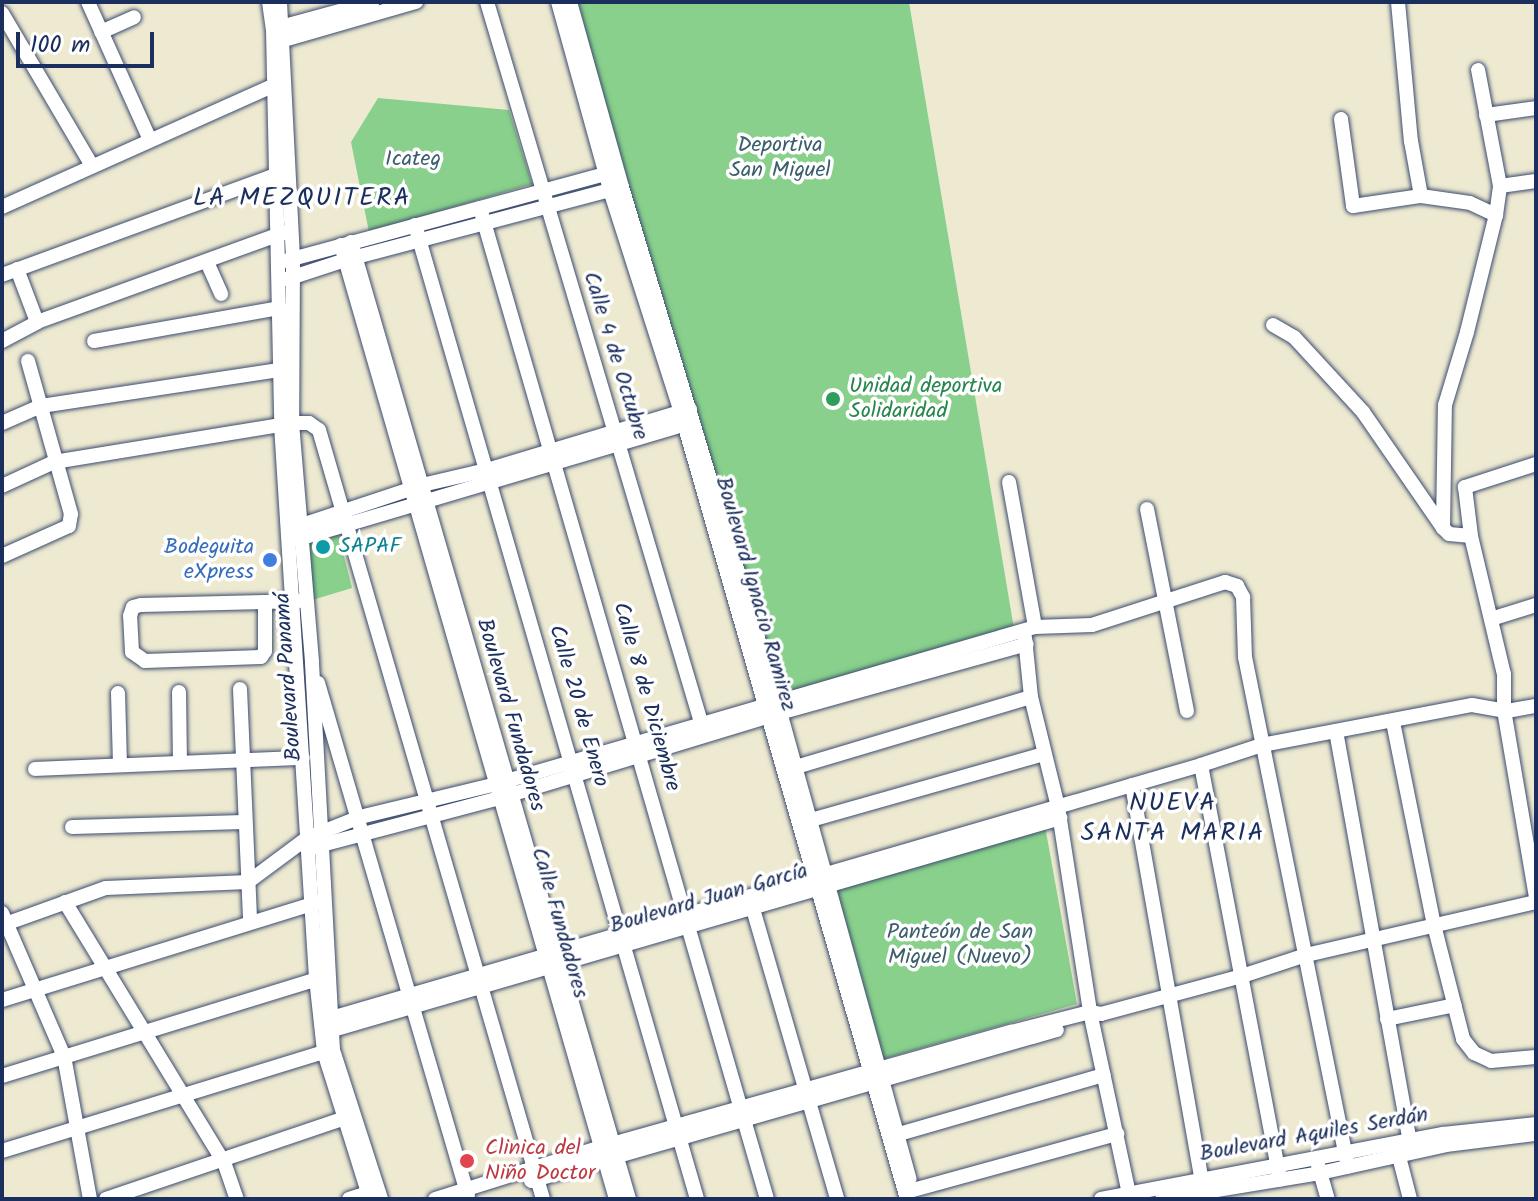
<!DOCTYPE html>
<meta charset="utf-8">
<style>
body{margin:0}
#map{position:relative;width:1538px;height:1201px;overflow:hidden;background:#eeead1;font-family:Kalam,sans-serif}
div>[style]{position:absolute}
.green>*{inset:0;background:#88d08b}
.roads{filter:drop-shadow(0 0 2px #3b4b6f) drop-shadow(0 0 2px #3b4b6f)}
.minor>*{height:14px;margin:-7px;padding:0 7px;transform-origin:7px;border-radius:7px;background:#fff}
.dots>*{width:22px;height:22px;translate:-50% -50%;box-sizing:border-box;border:4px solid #fff;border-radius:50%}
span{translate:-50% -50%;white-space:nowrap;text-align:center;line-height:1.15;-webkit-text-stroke:7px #fff;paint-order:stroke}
.park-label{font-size:22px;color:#3c5f6c}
.street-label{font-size:22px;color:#1b2f5e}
.leisure-label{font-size:22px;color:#27864d}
.left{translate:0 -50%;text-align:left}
.shop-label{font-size:22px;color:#366cbe}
.right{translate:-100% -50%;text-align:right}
.culture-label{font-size:22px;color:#0d838f}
.health-label{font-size:22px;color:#be3a42}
.quarter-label{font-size:26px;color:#1b2f5e;letter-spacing:2px}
.frame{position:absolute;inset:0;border:4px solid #1b2f5e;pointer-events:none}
.scale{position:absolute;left:16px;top:32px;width:138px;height:36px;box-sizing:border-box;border:4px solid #1b2f5e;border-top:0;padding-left:10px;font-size:24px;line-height:28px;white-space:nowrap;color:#1b2f5e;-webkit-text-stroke:6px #fff;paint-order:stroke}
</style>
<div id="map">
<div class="green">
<div style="clip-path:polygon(578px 2px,909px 2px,1014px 629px,778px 699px,622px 169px)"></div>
<div style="clip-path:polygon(378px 98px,509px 110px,532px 184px,369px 232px,351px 142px)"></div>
<div style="clip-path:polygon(338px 532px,352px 588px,309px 601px,305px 542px)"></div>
<div style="clip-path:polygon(1045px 826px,1077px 1004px,883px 1059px,832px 889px)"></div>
</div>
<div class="roads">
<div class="minor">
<div style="left:88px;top:2px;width:151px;rotate:65.8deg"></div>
<div style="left:269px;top:2px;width:27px;rotate:82deg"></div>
<div style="left:273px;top:29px;width:396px;rotate:88.8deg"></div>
<div style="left:281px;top:425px;width:554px;rotate:86.38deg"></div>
<div style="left:316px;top:978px;width:74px;rotate:83.8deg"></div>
<div style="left:324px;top:1052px;width:154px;rotate:72.6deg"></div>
<div style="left:280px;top:2px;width:257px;rotate:87.1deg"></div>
<div style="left:293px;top:259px;width:164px;rotate:90.3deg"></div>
<div style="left:292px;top:423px;width:241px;rotate:85.2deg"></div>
<div style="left:312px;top:663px;width:388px;rotate:86.9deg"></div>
<div style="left:333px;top:1050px;width:157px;rotate:72.1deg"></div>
<div style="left:487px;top:2px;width:751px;rotate:73.45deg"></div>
<div style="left:558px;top:2px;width:195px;rotate:74.5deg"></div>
<div style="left:610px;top:190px;width:234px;rotate:72.3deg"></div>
<div style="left:681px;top:413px;width:818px;rotate:73.96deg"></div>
<div style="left:570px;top:2px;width:192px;rotate:74.3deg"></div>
<div style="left:622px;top:187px;width:537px;rotate:73.22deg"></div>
<div style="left:777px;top:701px;width:496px;rotate:74.5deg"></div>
<div style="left:1398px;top:2px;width:140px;rotate:84.7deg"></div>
<div style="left:1411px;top:141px;width:56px;rotate:79.7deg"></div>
<div style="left:2px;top:13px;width:175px;rotate:59.5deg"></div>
<div style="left:277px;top:28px;width:99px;rotate:-15.2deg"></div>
<div style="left:101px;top:32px;width:36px;rotate:-24deg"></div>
<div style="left:277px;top:42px;width:145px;rotate:-16.1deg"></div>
<div style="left:1486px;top:115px;width:50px;rotate:-8deg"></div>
<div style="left:1341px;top:119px;width:88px;rotate:82.1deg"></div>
<div style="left:1353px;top:206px;width:69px;rotate:-8.4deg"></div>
<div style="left:1421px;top:196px;width:49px;rotate:8.1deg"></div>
<div style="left:1470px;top:203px;width:29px;rotate:25deg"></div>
<div style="left:1500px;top:186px;width:36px;rotate:-8deg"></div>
<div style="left:2px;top:207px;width:303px;rotate:-24.1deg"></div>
<div style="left:480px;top:208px;width:1032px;rotate:73.85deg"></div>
<div style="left:415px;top:225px;width:1014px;rotate:73.85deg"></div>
<div style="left:351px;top:242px;width:997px;rotate:73.8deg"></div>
<div style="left:341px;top:245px;width:993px;rotate:73.92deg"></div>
<div style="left:285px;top:261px;width:340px;rotate:-15.2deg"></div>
<div style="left:207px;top:262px;width:35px;rotate:66deg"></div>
<div style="left:17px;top:269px;width:57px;rotate:69.3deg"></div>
<div style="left:2px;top:275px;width:299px;rotate:-20.1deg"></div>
<div style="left:287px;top:279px;width:61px;rotate:-18.1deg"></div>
<div style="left:345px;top:260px;width:282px;rotate:-14.8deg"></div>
<div style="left:1273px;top:325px;width:24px;rotate:30deg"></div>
<div style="left:1294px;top:337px;width:102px;rotate:47.4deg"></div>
<div style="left:1363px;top:412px;width:141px;rotate:55.4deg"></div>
<div style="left:1443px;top:528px;width:8px;rotate:45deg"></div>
<div style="left:1449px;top:534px;width:22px;rotate:5deg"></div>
<div style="left:2px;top:341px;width:40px;rotate:-28deg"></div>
<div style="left:37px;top:322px;width:264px;rotate:-19.9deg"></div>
<div style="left:94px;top:341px;width:189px;rotate:-10.1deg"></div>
<div style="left:2px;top:423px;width:43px;rotate:-23.6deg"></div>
<div style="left:41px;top:406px;width:249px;rotate:-8.6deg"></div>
<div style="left:1536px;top:464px;width:75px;rotate:162.1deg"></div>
<div style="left:1465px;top:487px;width:49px;rotate:83deg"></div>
<div style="left:1471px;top:536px;width:142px;rotate:76.6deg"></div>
<div style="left:1504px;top:674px;width:36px;rotate:90deg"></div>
<div style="left:1504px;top:710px;width:191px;rotate:80.3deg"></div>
<div style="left:1009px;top:482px;width:147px;rotate:79.8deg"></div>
<div style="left:2px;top:486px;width:57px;rotate:-24.8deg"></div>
<div style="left:54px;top:462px;width:241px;rotate:-9.3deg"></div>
<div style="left:292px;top:423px;width:17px"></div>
<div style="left:309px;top:423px;width:12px;rotate:35deg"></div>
<div style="left:319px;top:430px;width:801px;rotate:73.76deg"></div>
<div style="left:1147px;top:509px;width:206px;rotate:78.8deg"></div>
<div style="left:293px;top:528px;width:136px;rotate:-18.4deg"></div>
<div style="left:422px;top:485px;width:67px;rotate:-13deg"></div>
<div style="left:487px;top:470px;width:212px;rotate:-16.7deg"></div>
<div style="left:1443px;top:528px;width:123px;rotate:-89.1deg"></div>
<div style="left:1445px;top:405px;width:76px;rotate:-73.2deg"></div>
<div style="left:1467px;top:332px;width:121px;rotate:-76.1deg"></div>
<div style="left:1496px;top:215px;width:29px;rotate:-82deg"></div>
<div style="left:1500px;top:186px;width:118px;rotate:-100.7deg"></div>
<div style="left:295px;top:540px;width:415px;rotate:-16.5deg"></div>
<div style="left:2px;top:556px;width:73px;rotate:-24.1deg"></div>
<div style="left:69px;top:526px;width:12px;rotate:-81deg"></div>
<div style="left:71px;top:514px;width:159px;rotate:-105.7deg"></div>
<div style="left:265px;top:602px;width:49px;rotate:90deg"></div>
<div style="left:265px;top:651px;width:7px;rotate:124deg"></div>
<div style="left:261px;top:657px;width:116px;rotate:178deg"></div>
<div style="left:145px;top:661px;width:16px;rotate:-145deg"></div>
<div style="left:132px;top:652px;width:36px;rotate:-93deg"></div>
<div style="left:130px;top:616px;width:9px;rotate:-72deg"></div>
<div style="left:133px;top:607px;width:8px;rotate:-14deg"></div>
<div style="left:141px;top:605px;width:124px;rotate:-1.4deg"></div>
<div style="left:265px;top:602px;width:37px;rotate:-2deg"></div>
<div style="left:1491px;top:619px;width:47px;rotate:-17.3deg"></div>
<div style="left:1025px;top:638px;width:59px;rotate:84.2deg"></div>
<div style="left:1031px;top:697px;width:113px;rotate:76.2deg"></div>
<div style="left:1058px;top:807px;width:207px;rotate:81.1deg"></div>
<div style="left:1090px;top:1012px;width:191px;rotate:77.9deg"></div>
<div style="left:318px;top:683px;width:534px;rotate:73.7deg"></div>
<div style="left:240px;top:689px;width:233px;rotate:87.5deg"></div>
<div style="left:179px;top:692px;width:70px;rotate:89.2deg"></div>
<div style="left:118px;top:693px;width:72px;rotate:88.4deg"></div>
<div style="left:1393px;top:722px;width:207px;rotate:78.6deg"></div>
<div style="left:1434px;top:925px;width:118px;rotate:75.7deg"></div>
<div style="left:1463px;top:1039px;width:18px;rotate:52deg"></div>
<div style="left:1474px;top:1053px;width:19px;rotate:25deg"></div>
<div style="left:1491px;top:1061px;width:45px;rotate:-5.1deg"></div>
<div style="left:1336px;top:731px;width:417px;rotate:79.8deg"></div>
<div style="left:1201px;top:765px;width:422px;rotate:79.2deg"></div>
<div style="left:796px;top:767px;width:245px;rotate:-16.6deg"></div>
<div style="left:35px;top:769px;width:268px;rotate:-2.4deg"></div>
<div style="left:1132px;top:785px;width:413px;rotate:80deg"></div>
<div style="left:811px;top:820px;width:242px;rotate:-15.8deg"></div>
<div style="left:72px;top:827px;width:173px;rotate:-1.7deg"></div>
<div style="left:314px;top:847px;width:192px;rotate:-14.8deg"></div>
<div style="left:500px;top:798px;width:293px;rotate:-16.9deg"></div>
<div style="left:780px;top:713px;width:256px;rotate:-15.6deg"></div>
<div style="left:65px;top:902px;width:305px;rotate:58.6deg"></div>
<div style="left:224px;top:1162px;width:39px;rotate:71deg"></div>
<div style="left:753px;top:909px;width:302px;rotate:73.8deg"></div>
<div style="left:2px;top:913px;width:156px;rotate:66.6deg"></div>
<div style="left:64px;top:1056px;width:145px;rotate:79.7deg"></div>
<div style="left:8px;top:923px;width:104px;rotate:-19.7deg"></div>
<div style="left:106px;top:888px;width:142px;rotate:-2.4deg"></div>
<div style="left:248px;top:882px;width:74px;rotate:-36.7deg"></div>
<div style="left:307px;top:838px;width:57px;rotate:-21.6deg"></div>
<div style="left:360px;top:817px;width:140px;rotate:-13.6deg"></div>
<div style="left:496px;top:784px;width:561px;rotate:-16.24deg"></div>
<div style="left:1035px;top:627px;width:57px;rotate:-2deg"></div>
<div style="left:1092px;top:625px;width:140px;rotate:-17.9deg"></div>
<div style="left:1225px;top:582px;width:13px;rotate:18deg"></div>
<div style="left:1237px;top:586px;width:13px;rotate:61deg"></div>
<div style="left:1243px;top:597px;width:60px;rotate:88.1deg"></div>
<div style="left:1245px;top:657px;width:520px;rotate:78.58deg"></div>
<div style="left:2px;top:1000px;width:332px;rotate:-17.2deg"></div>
<div style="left:1387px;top:1019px;width:69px;rotate:-11.6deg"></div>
<div style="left:321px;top:1021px;width:916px;rotate:-16.22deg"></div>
<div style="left:1201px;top:765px;width:64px;rotate:-18.2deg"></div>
<div style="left:1262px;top:745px;width:214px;rotate:-10.8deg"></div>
<div style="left:1472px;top:705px;width:36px;rotate:10deg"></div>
<div style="left:1507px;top:711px;width:29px;rotate:-10deg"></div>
<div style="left:326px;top:1032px;width:765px;rotate:-16.25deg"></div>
<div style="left:2px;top:1076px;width:336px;rotate:-17.1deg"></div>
<div style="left:899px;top:1134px;width:213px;rotate:-16.1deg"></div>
<div style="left:1397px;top:1149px;width:52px;rotate:75.4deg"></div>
<div style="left:2px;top:1151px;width:343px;rotate:-17.1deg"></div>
<div style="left:1318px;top:1165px;width:35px;rotate:74deg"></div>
<div style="left:531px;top:1181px;width:547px;rotate:-16.02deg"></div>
<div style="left:913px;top:1190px;width:212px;rotate:-15.4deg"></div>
<div style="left:106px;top:1199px;width:256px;rotate:-18.7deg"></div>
<div style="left:349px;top:1199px;width:28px;rotate:-18deg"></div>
<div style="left:435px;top:1199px;width:174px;rotate:-17.4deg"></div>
<div style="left:601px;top:1147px;width:426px;rotate:-15.7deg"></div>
<div style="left:1011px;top:1032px;width:81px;rotate:-14.2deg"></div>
<div style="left:1090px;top:1012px;width:11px;rotate:10deg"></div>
<div style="left:1101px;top:1014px;width:146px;rotate:-15.1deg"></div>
<div style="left:1242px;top:976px;width:67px;rotate:-18.2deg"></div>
<div style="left:1306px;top:955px;width:236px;rotate:-13deg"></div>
<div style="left:1101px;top:1199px;width:348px;rotate:-10.8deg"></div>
<div style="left:1443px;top:1134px;width:94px;rotate:-6.1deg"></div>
<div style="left:1162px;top:1199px;width:160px;rotate:-9.3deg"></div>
<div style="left:1320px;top:1173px;width:129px;rotate:-12.5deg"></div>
<div style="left:1446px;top:1145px;width:91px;rotate:-7deg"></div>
</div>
</div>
<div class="dots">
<div style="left:833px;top:399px;background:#2e9e5b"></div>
<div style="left:323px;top:547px;background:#0f9aa8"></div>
<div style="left:270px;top:560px;background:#3f7fe0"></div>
<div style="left:467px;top:1161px;background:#e0444e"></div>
</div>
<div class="park-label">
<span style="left:780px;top:158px">Deportiva<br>San Miguel</span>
<span style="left:413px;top:160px">Icateg</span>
<span style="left:960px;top:945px">Panteón de San<br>Miguel (Nuevo)</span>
</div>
<div class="street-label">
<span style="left:615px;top:356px;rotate:73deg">Calle 4 de Octubre</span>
<span style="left:755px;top:594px;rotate:74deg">Boulevard Ignacio Ramirez</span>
<span style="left:289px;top:677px;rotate:-94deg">Boulevard Panamá</span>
<span style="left:646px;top:697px;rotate:74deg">Calle 8 de Diciembre</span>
<span style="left:578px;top:706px;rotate:74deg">Calle 20 de Enero</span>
<span style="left:510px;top:715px;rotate:74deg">Boulevard Fundadores</span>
<span style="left:709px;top:899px;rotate:-16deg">Boulevard Juan García</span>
<span style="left:559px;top:923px;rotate:74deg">Calle Fundadores</span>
<span style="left:1314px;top:1135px;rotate:-10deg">Boulevard Aquiles Serdán</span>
</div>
<div class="leisure-label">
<span class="left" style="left:849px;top:399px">Unidad deportiva<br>Solidaridad</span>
</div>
<div class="shop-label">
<span class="right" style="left:254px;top:560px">Bodeguita<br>eXpress</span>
</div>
<div class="culture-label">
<span class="left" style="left:339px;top:547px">SAPAF</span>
</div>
<div class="health-label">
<span class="left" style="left:485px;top:1161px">Clinica del<br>Niño Doctor</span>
</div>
<div class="quarter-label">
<span style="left:302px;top:199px">LA MEZQUITERA</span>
<span style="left:1173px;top:819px">NUEVA<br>SANTA MARIA</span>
</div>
<div class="frame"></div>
<div class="scale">100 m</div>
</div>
